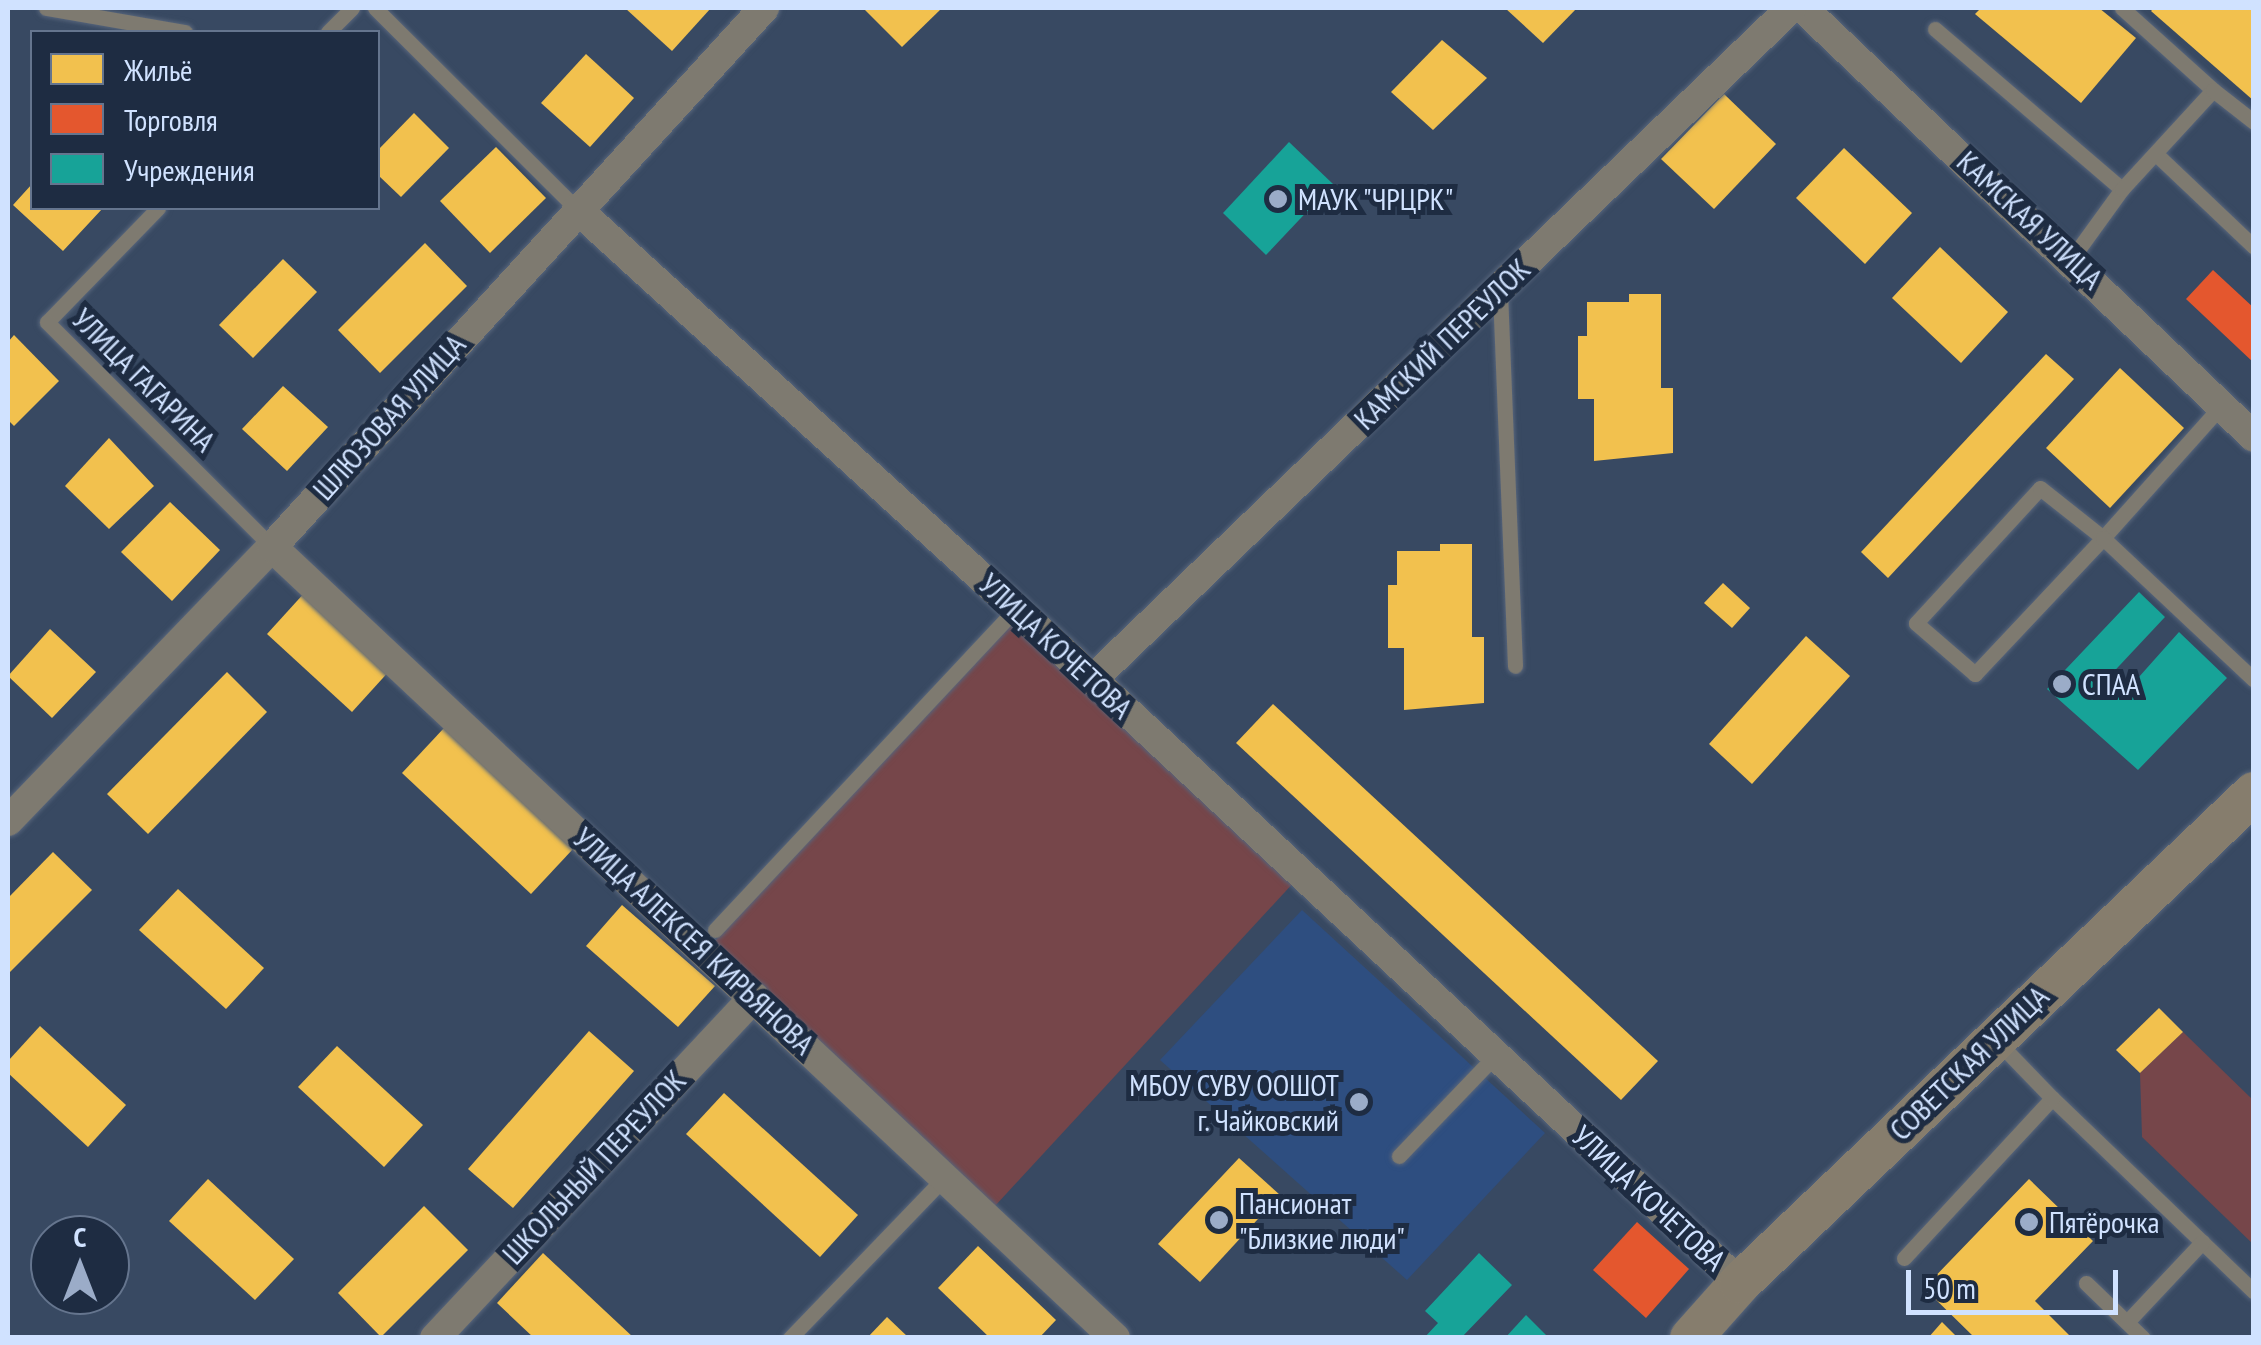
<!DOCTYPE html>
<meta charset="utf-8">
<style>
body{margin:0}
#map{position:relative;width:2261px;height:1345px;overflow:hidden;background:#384962;font-family:"PT Sans Narrow",sans-serif}
div>[style]{position:absolute}
.built>*{inset:0;background:#2e4e80}
.green>*{inset:0;background:#76464a}
.homes>*{inset:0;background:#f2c14e}
.shops>*{inset:0;background:#e4572e}
.public>*{inset:0;background:#17a398}
.roads{filter:drop-shadow(0 0 2px #57657b) drop-shadow(0 0 2px #57657b)}
.lane>*{height:15px;margin:-7.5px;padding:0 7.5px;transform-origin:7.5px;border-radius:7.5px;background:#7e7a70}
.street>*{height:30px;margin:-15px;padding:0 15px;transform-origin:15px;border-radius:15px;background:#7e7a70}
.secondary>*{height:42px;margin:-21px;padding:0 21px;transform-origin:21px;border-radius:21px;background:#867d6d}
.dots>*{width:28px;height:28px;translate:-50% -50%;box-sizing:border-box;border:5px solid #1e2c42;border-radius:50%}
span{translate:-50% -50%;white-space:nowrap;text-align:center;line-height:1.15;-webkit-text-stroke:10px #1e2c42;paint-order:stroke}
.poi-label{font-size:30px;color:#d0e2ff}
.left{translate:0 -50%;text-align:left}
.right{translate:-100% -50%;text-align:right}
.street-label{font-size:30px;color:#d0e2ff}
.frame{position:absolute;inset:0;border:10px solid #d0e2ff;pointer-events:none}
.legend{position:absolute;left:30px;top:30px;width:350px;height:180px;box-sizing:border-box;background:#1e2c42;border:2px solid #65758e;margin:0;padding:12px 18px;list-style:none;font-size:30px;color:#d0e2ff}
.legend li{display:flex;align-items:center;gap:20px;height:50px}
.legend b{width:50px;border:2px solid #65758e}
.north{position:absolute;left:30px;top:1215px;width:100px;height:100px;box-sizing:border-box;background:#1e2c42;border:2px solid #65758e;border-radius:50%;rotate:0deg;font-size:28px;font-weight:700;line-height:40px;text-align:center;color:#d0e2ff}
.north::after{content:'';display:block;margin:auto;width:35px;height:45px;background:#9bacc8;clip-path:polygon(50% 0,100% 100%,50% 72%,0 100%)}
.scale{position:absolute;left:1906px;top:1270px;width:212px;height:45px;box-sizing:border-box;border:5px solid #d0e2ff;border-top:0;padding-left:12px;font-size:30px;line-height:35px;white-space:nowrap;color:#d0e2ff;-webkit-text-stroke:8px #1e2c42;paint-order:stroke}
</style>
<div id="map">
<div class="built">
<div style="clip-path:polygon(1302px 910px,1545px 1133px,1407px 1280px,1160px 1060px)"></div>
</div>
<div class="green">
<div style="clip-path:polygon(1015px 618px,1296px 880px,995px 1206px,713px 943px)"></div>
<div style="clip-path:polygon(2183px 1032px,2253px 1100px,2253px 1244px,2142px 1137px,2140px 1073px)"></div>
</div>
<div class="homes">
<div style="clip-path:polygon(625px 8px,711px 8px,672px 51px)"></div>
<div style="clip-path:polygon(863px 8px,942px 8px,902px 47px)"></div>
<div style="clip-path:polygon(1505px 8px,1577px 8px,1543px 43px)"></div>
<div style="clip-path:polygon(1981px 8px,2099px 8px,2136px 38px,2081px 103px,1975px 14px)"></div>
<div style="clip-path:polygon(2154px 8px,2254px 8px,2254px 101px,2151px 11px)"></div>
<div style="clip-path:polygon(1442px 40px,1487px 78px,1433px 130px,1391px 92px)"></div>
<div style="clip-path:polygon(586px 54px,634px 98px,590px 147px,541px 103px)"></div>
<div style="clip-path:polygon(1724px 94px,1776px 144px,1714px 209px,1661px 159px)"></div>
<div style="clip-path:polygon(414px 113px,449px 148px,401px 197px,378px 175px,378px 150px)"></div>
<div style="clip-path:polygon(496px 147px,546px 198px,490px 253px,440px 201px)"></div>
<div style="clip-path:polygon(1844px 148px,1912px 213px,1865px 264px,1796px 198px)"></div>
<div style="clip-path:polygon(32px 184px,32px 208px,103px 208px,63px 251px,13px 205px)"></div>
<div style="clip-path:polygon(425px 243px,467px 286px,380px 373px,338px 330px)"></div>
<div style="clip-path:polygon(1940px 247px,2008px 312px,1961px 363px,1892px 298px)"></div>
<div style="clip-path:polygon(283px 259px,317px 292px,253px 358px,219px 325px)"></div>
<div style="clip-path:polygon(1629px 294px,1661px 294px,1661px 388px,1673px 388px,1673px 453px,1594px 461px,1594px 399px,1578px 399px,1578px 336px,1587px 336px,1587px 302px,1629px 302px)"></div>
<div style="clip-path:polygon(14px 335px,59px 381px,14px 426px,8px 420px,8px 342px)"></div>
<div style="clip-path:polygon(2046px 354px,2074px 379px,1888px 578px,1861px 552px)"></div>
<div style="clip-path:polygon(2120px 368px,2184px 428px,2110px 508px,2046px 448px)"></div>
<div style="clip-path:polygon(283px 386px,328px 427px,287px 471px,242px 429px)"></div>
<div style="clip-path:polygon(109px 438px,154px 486px,109px 529px,65px 486px)"></div>
<div style="clip-path:polygon(170px 502px,220px 550px,172px 601px,121px 552px)"></div>
<div style="clip-path:polygon(1440px 544px,1472px 544px,1472px 637px,1484px 637px,1484px 703px,1404px 710px,1404px 648px,1388px 648px,1388px 585px,1397px 585px,1397px 551px,1440px 551px)"></div>
<div style="clip-path:polygon(1723px 583px,1750px 608px,1732px 628px,1704px 603px)"></div>
<div style="clip-path:polygon(307px 590px,392px 668px,352px 712px,267px 634px)"></div>
<div style="clip-path:polygon(50px 629px,96px 672px,52px 718px,8px 676px)"></div>
<div style="clip-path:polygon(1806px 636px,1850px 676px,1752px 784px,1709px 744px)"></div>
<div style="clip-path:polygon(227px 672px,267px 712px,148px 834px,107px 794px)"></div>
<div style="clip-path:polygon(1273px 704px,1658px 1061px,1621px 1100px,1236px 743px)"></div>
<div style="clip-path:polygon(444px 728px,573px 849px,531px 894px,402px 773px)"></div>
<div style="clip-path:polygon(53px 852px,92px 890px,8px 974px,8px 898px)"></div>
<div style="clip-path:polygon(178px 889px,264px 968px,226px 1009px,139px 930px)"></div>
<div style="clip-path:polygon(622px 905px,715px 986px,678px 1027px,586px 946px)"></div>
<div style="clip-path:polygon(2159px 1008px,2183px 1032px,2140px 1073px,2116px 1050px)"></div>
<div style="clip-path:polygon(40px 1026px,126px 1105px,88px 1147px,8px 1073px,8px 1061px)"></div>
<div style="clip-path:polygon(589px 1031px,634px 1071px,513px 1208px,468px 1169px)"></div>
<div style="clip-path:polygon(337px 1046px,423px 1125px,384px 1167px,298px 1087px)"></div>
<div style="clip-path:polygon(724px 1093px,858px 1215px,820px 1257px,686px 1134px)"></div>
<div style="clip-path:polygon(1239px 1158px,1280px 1195px,1200px 1282px,1158px 1244px)"></div>
<div style="clip-path:polygon(208px 1179px,294px 1259px,255px 1300px,169px 1221px)"></div>
<div style="clip-path:polygon(2029px 1179px,2093px 1241px,2035px 1301px,2072px 1338px,1975px 1338px,1924px 1288px)"></div>
<div style="clip-path:polygon(424px 1206px,468px 1250px,381px 1337px,338px 1293px)"></div>
<div style="clip-path:polygon(978px 1246px,1056px 1320px,1039px 1338px,990px 1338px,938px 1288px)"></div>
<div style="clip-path:polygon(543px 1253px,634px 1338px,534px 1338px,497px 1303px)"></div>
<div style="clip-path:polygon(887px 1317px,909px 1338px,867px 1338px)"></div>
<div style="clip-path:polygon(1942px 1322px,1958px 1338px,1928px 1338px)"></div>
</div>
<div class="shops">
<div style="clip-path:polygon(2213px 270px,2254px 308px,2254px 363px,2186px 299px)"></div>
<div style="clip-path:polygon(1637px 1222px,1689px 1269px,1646px 1318px,1593px 1270px)"></div>
</div>
<div class="public">
<div style="clip-path:polygon(1289px 142px,1333px 184px,1266px 255px,1223px 213px)"></div>
<div style="clip-path:polygon(2139px 592px,2165px 617px,2105px 681px,2122px 696px,2179px 632px,2227px 678px,2138px 770px,2047px 689px)"></div>
<div style="clip-path:polygon(1479px 1253px,1512px 1285px,1461px 1338px,1424px 1338px,1438px 1323px,1425px 1311px)"></div>
<div style="clip-path:polygon(1526px 1315px,1549px 1338px,1505px 1338px)"></div>
</div>
<div class="roads">
<div class="lane">
<div style="left:46px;top:8px;width:141px;rotate:9.8deg"></div>
<div style="left:375px;top:8px;width:285px;rotate:44.9deg"></div>
<div style="left:2122px;top:8px;width:122px;rotate:42deg"></div>
<div style="left:1935px;top:29px;width:246px;rotate:40.6deg"></div>
<div style="left:328px;top:32px;width:34px;rotate:-45deg"></div>
<div style="left:2156px;top:154px;width:135px;rotate:43.5deg"></div>
<div style="left:158px;top:208px;width:159px;rotate:134.2deg"></div>
<div style="left:47px;top:322px;width:318px;rotate:45deg"></div>
<div style="left:2072px;top:258px;width:85px;rotate:-54.1deg"></div>
<div style="left:2122px;top:189px;width:134px;rotate:-47.4deg"></div>
<div style="left:2213px;top:90px;width:52px;rotate:38deg"></div>
<div style="left:1500px;top:292px;width:374px;rotate:87.7deg"></div>
<div style="left:2221px;top:406px;width:177px;rotate:131.8deg"></div>
<div style="left:2103px;top:538px;width:187px;rotate:133.3deg"></div>
<div style="left:1975px;top:674px;width:78px;rotate:-139.2deg"></div>
<div style="left:1916px;top:623px;width:183px;rotate:-47.4deg"></div>
<div style="left:2040px;top:488px;width:80px;rotate:38.4deg"></div>
<div style="left:2103px;top:538px;width:207px;rotate:43.2deg"></div>
<div style="left:715px;top:930px;width:441px;rotate:-46.9deg"></div>
<div style="left:2052px;top:1098px;width:280px;rotate:43.8deg"></div>
<div style="left:1399px;top:1156px;width:140px;rotate:-46.2deg"></div>
<div style="left:1904px;top:1258px;width:218px;rotate:-47.2deg"></div>
<div style="left:2052px;top:1098px;width:79px;rotate:-134deg"></div>
<div style="left:2086px;top:1283px;width:79px;rotate:44deg"></div>
<div style="left:2127px;top:1322px;width:110px;rotate:-46.8deg"></div>
<div style="left:790px;top:1338px;width:225px;rotate:-46.1deg"></div>
</div>
<div class="street">
<div style="left:1803px;top:8px;width:622px;rotate:43.57deg"></div>
<div style="left:577px;top:209px;width:670px;rotate:42.34deg"></div>
<div style="left:1072px;top:660px;width:913px;rotate:43deg"></div>
<div style="left:272px;top:547px;width:1156px;rotate:43.18deg"></div>
<div style="left:1093px;top:679px;width:968px;rotate:-43.87deg"></div>
<div style="left:8px;top:821px;width:380px;rotate:-46.1deg"></div>
<div style="left:272px;top:547px;width:730px;rotate:-47.61deg"></div>
<div style="left:435px;top:1338px;width:467px;rotate:-46.9deg"></div>
</div>
<div class="secondary">
<div style="left:1691px;top:1338px;width:74px;rotate:-48.3deg"></div>
<div style="left:1740px;top:1283px;width:710px;rotate:-43.63deg"></div>
</div>
</div>
<div class="dots">
<div style="left:1278px;top:199px;background:#9bacc8"></div>
<div style="left:2062px;top:684px;background:#9bacc8"></div>
<div style="left:1359px;top:1102px;background:#9bacc8"></div>
<div style="left:1219px;top:1220px;background:#9bacc8"></div>
<div style="left:2029px;top:1222px;background:#9bacc8"></div>
</div>
<div class="poi-label">
<span class="left" style="left:1298px;top:199px">МАУК "ЧРЦРК"</span>
<span class="left" style="left:2082px;top:684px">СПАА</span>
<span class="right" style="left:1339px;top:1102px">МБОУ СУВУ ООШОТ<br>г. Чайковский</span>
<span class="left" style="left:1239px;top:1220px">Пансионат<br>"Близкие люди"</span>
<span class="left" style="left:2049px;top:1222px">Пятёрочка</span>
</div>
<div class="street-label">
<span style="left:2030px;top:220px;rotate:43deg">КАМСКАЯ УЛИЦА</span>
<span style="left:1442px;top:344px;rotate:-44deg">КАМСКИЙ ПЕРЕУЛОК</span>
<span style="left:144px;top:380px;rotate:45deg">УЛИЦА ГАГАРИНА</span>
<span style="left:389px;top:417px;rotate:-48deg">ШЛЮЗОВАЯ УЛИЦА</span>
<span style="left:1056px;top:646px;rotate:43deg">УЛИЦА КОЧЕТОВА</span>
<span style="left:694px;top:941px;rotate:43deg">УЛИЦА АЛЕКСЕЯ КИРЬЯНОВА</span>
<span style="left:1969px;top:1063px;rotate:-44deg">СОВЕТСКАЯ УЛИЦА</span>
<span style="left:594px;top:1167px;rotate:-47deg">ШКОЛЬНЫЙ ПЕРЕУЛОК</span>
<span style="left:1649px;top:1198px;rotate:43deg">УЛИЦА КОЧЕТОВА</span>
</div>
<div class="frame"></div>
<ul class="legend">
<li><b style="height:28px;background:#f2c14e"></b>Жильё</li>
<li><b style="height:28px;background:#e4572e"></b>Торговля</li>
<li><b style="height:28px;background:#17a398"></b>Учреждения</li>
</ul>
<div class="north">С</div>
<div class="scale">50 m</div>
</div>
